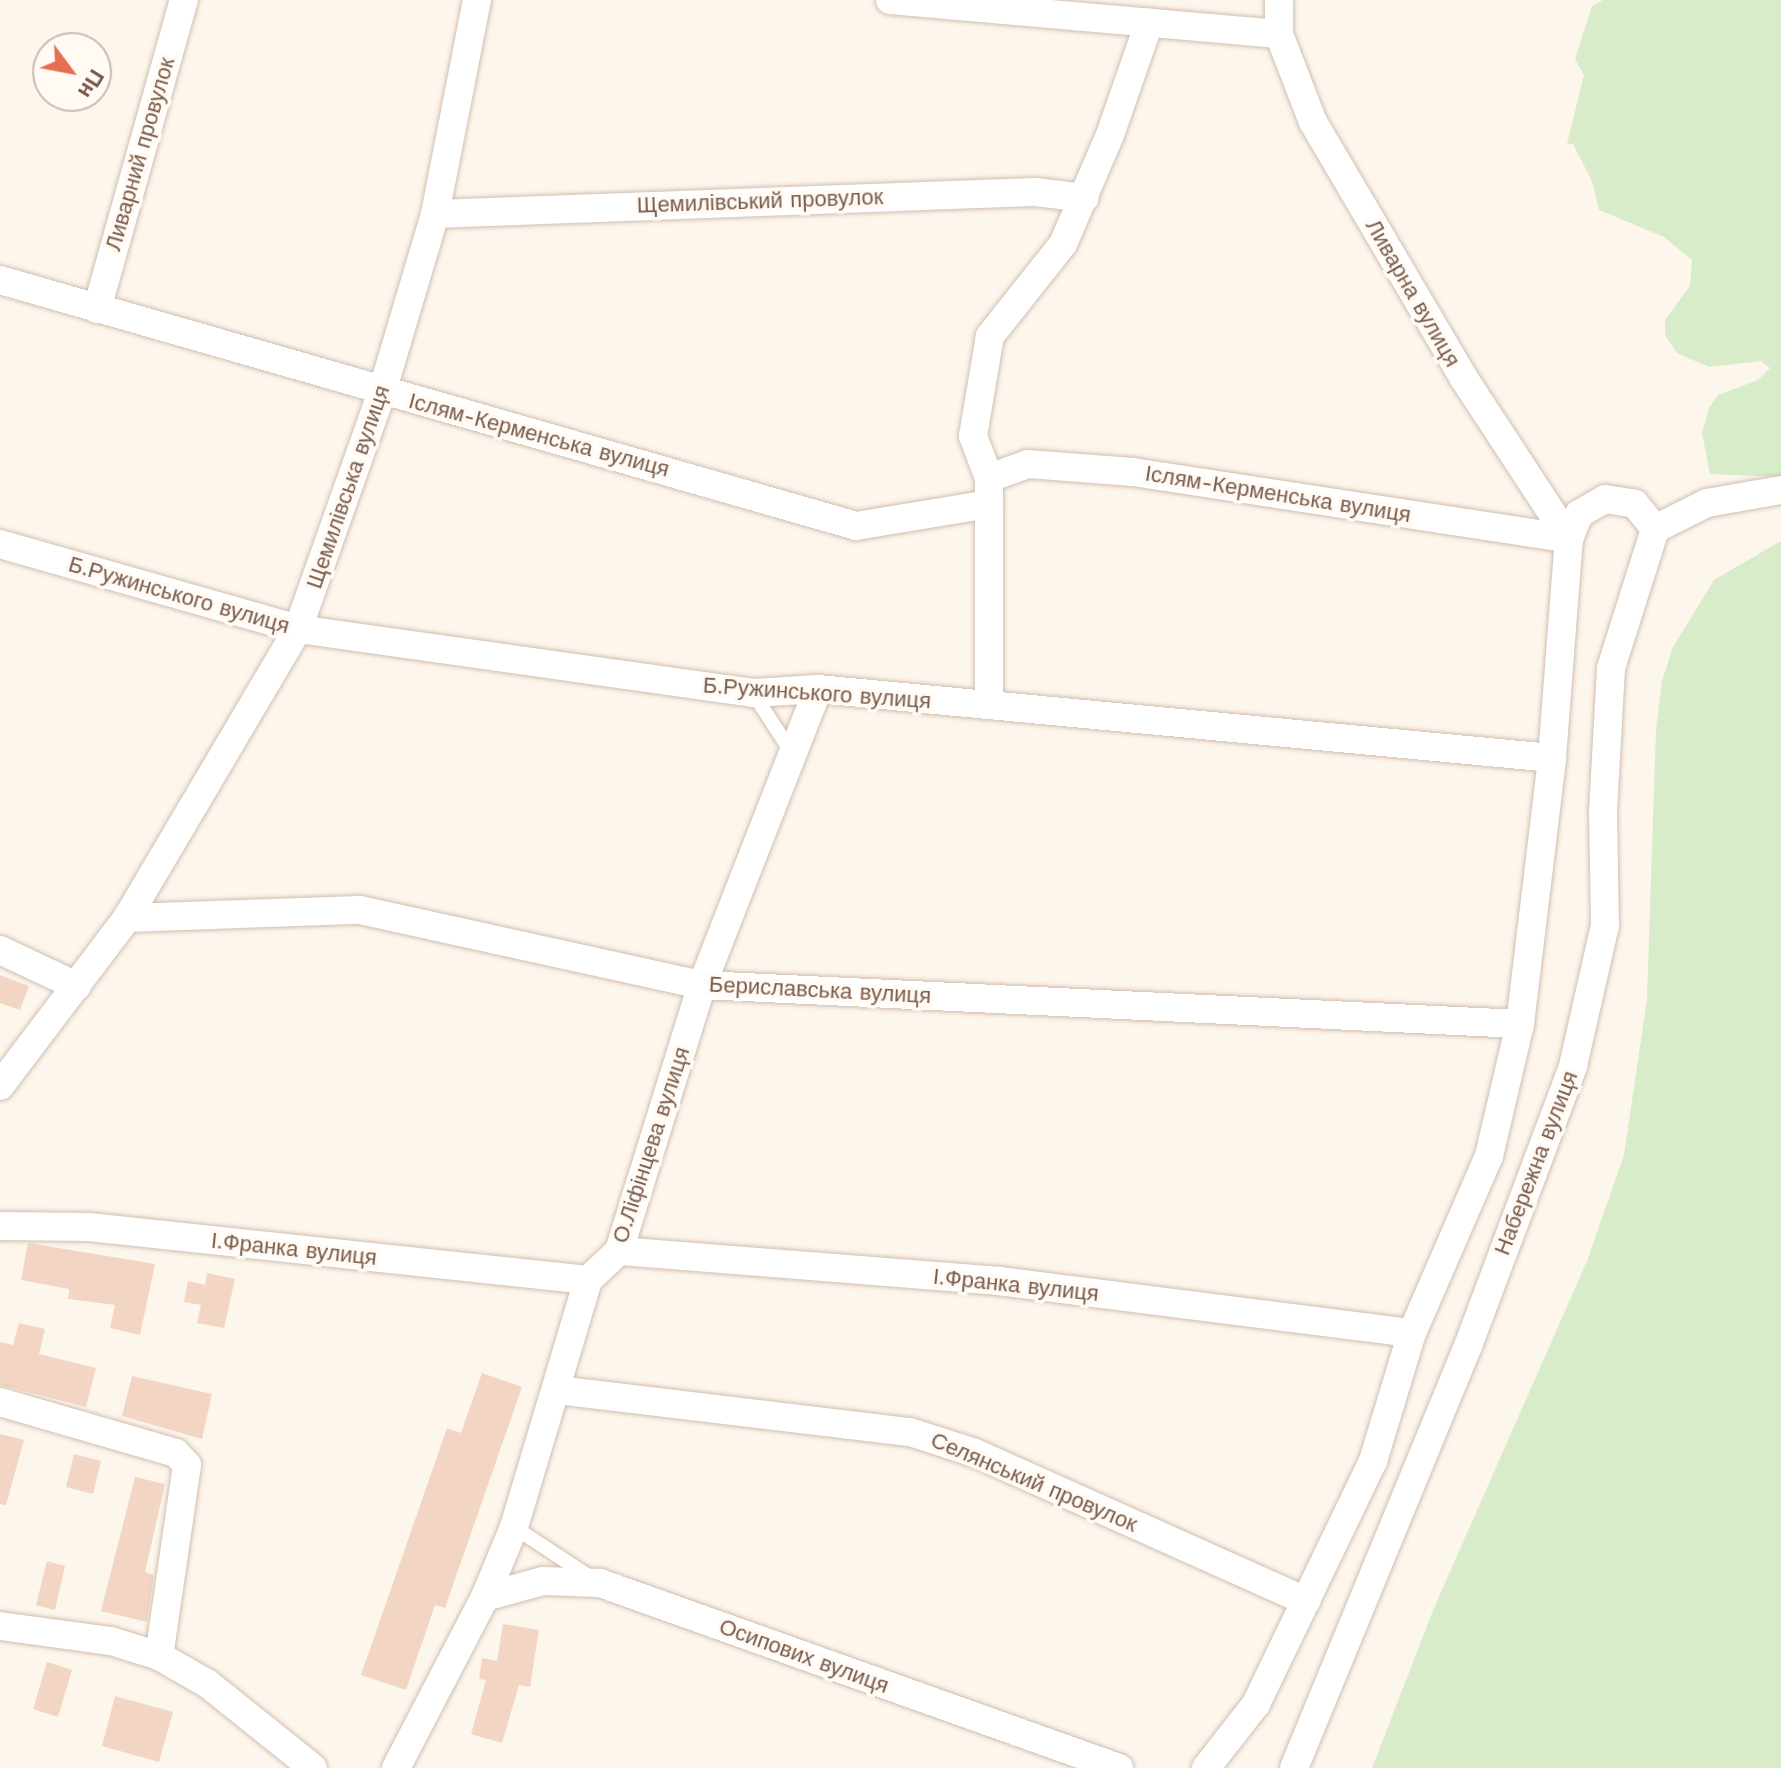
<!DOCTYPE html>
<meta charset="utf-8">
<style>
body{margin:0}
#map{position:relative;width:1781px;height:1768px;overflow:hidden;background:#fdf6ec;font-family:"Work Sans",sans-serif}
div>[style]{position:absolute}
.green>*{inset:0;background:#d8ecc9}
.building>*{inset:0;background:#f3d5c3}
.roads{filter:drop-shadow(0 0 2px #d1beb0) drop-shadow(0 0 2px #d1beb0)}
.service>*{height:14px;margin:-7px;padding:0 7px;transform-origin:7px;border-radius:7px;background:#fff}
.minor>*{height:28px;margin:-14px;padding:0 14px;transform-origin:14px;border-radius:14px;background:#fff}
span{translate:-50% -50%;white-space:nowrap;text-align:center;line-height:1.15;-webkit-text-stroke:7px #fffaf3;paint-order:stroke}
.street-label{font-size:22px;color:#7a5c4d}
.north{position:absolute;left:32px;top:32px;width:80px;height:80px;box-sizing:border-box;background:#fffaf3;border:2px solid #cabbb1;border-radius:50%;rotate:122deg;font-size:22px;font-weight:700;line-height:32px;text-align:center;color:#7a5c4d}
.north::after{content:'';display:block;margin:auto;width:28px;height:36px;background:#e76f51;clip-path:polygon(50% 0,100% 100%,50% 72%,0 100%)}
</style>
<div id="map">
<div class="green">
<div style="clip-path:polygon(1603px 0,1781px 0,1781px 477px,1710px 474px,1702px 433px,1709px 408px,1718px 395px,1758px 380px,1770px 368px,1761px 361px,1709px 367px,1677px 353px,1665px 335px,1665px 320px,1690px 286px,1692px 260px,1664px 237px,1599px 210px,1592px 181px,1573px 144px,1567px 144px,1584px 75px,1575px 59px,1592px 6px)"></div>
<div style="clip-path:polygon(1781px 541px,1781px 1768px,1372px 1768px,1434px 1608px,1587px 1261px,1624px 1155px,1647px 999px,1656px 729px,1662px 681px,1673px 647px,1714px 580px)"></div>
</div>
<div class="building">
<div style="clip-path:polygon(0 975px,29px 986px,20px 1010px,0 1003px)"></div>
<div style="clip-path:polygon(28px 1243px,155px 1264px,140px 1335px,110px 1328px,115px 1305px,68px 1299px,69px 1289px,21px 1280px)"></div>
<div style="clip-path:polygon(207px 1273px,235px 1279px,224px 1328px,197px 1323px,201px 1305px,184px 1302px,188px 1281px,205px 1285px)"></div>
<div style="clip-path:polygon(19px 1323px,45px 1329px,39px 1354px,96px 1368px,86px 1407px,0 1385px,0 1342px,13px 1345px)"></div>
<div style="clip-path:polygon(482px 1373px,522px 1387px,445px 1608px,435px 1605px,406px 1690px,361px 1675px,447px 1428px,461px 1433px)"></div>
<div style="clip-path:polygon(132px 1376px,212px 1394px,202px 1439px,122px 1416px)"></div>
<div style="clip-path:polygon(0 1434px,24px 1440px,6px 1505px,0 1504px)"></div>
<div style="clip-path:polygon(74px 1454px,101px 1461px,93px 1494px,66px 1487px)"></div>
<div style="clip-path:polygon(135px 1477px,165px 1484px,145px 1572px,154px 1575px,147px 1622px,101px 1611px)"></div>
<div style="clip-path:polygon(47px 1561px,65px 1566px,55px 1610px,36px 1605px)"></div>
<div style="clip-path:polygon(503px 1624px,539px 1630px,530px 1687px,519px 1685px,502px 1743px,471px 1734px,486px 1680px,479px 1679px,482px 1658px,497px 1661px)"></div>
<div style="clip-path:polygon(47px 1662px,72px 1670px,58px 1717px,33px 1709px)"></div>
<div style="clip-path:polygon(115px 1696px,173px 1712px,159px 1762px,102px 1746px)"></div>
</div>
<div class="roads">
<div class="service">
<div style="left:753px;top:693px;width:72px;rotate:57deg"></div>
<div style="left:514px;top:1527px;width:95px;rotate:33.4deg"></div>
</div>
<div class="minor">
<div style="left:890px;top:0;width:390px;rotate:5deg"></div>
<div style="left:1279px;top:0;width:34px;rotate:90deg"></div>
<div style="left:1279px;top:34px;width:94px;rotate:68.9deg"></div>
<div style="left:1313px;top:122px;width:296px;rotate:59.5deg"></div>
<div style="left:1463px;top:377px;width:194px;rotate:56.8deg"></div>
<div style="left:435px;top:214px;width:600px;rotate:-2.1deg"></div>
<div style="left:1035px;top:192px;width:50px;rotate:6.8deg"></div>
<div style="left:0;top:280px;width:891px;rotate:16.03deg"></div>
<div style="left:856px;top:526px;width:135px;rotate:-9.4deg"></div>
<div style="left:97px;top:309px;width:321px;rotate:-74.3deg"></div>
<div style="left:989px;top:478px;width:41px;rotate:-19.7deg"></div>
<div style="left:1028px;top:464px;width:105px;rotate:4.4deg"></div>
<div style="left:1133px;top:472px;width:441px;rotate:8.7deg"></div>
<div style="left:1655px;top:529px;width:58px;rotate:-26.6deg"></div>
<div style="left:1707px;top:503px;width:75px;rotate:-10deg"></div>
<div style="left:0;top:544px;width:310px;rotate:15.9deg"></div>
<div style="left:298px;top:629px;width:459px;rotate:8deg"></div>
<div style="left:753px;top:693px;width:65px;rotate:-3.5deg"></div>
<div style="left:818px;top:689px;width:737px;rotate:5.37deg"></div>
<div style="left:989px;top:705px;width:227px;rotate:-90deg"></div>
<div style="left:989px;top:478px;width:45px;rotate:-110.9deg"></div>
<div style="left:973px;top:436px;width:101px;rotate:-80.4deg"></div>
<div style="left:990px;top:336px;width:117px;rotate:-51.6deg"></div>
<div style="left:1063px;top:244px;width:119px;rotate:-66.7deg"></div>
<div style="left:1110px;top:135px;width:119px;rotate:-70.8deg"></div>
<div style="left:127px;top:918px;width:233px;rotate:-2deg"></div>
<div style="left:360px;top:910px;width:350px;rotate:12.4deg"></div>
<div style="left:702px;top:985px;width:819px;rotate:2.73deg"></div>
<div style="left:0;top:950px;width:85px;rotate:25.1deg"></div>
<div style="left:0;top:1086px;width:211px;rotate:-52.9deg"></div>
<div style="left:127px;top:918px;width:336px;rotate:-59.4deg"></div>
<div style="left:298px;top:629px;width:251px;rotate:-70.5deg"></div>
<div style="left:382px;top:392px;width:186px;rotate:-73.4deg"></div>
<div style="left:435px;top:214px;width:218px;rotate:-78.9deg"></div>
<div style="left:0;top:1226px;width:89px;rotate:0.6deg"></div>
<div style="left:89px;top:1227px;width:502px;rotate:6.06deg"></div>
<div style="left:619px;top:1251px;width:381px;rotate:4.5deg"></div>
<div style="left:999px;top:1281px;width:416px;rotate:7.2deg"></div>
<div style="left:557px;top:1390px;width:355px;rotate:6.8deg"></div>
<div style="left:910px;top:1432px;width:68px;rotate:17.9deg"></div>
<div style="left:975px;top:1453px;width:363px;rotate:24.1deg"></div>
<div style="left:0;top:1402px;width:183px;rotate:16.2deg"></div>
<div style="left:176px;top:1453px;width:16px;rotate:47deg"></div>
<div style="left:187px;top:1465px;width:193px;rotate:98.3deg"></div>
<div style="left:485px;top:1597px;width:60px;rotate:-15.4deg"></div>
<div style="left:543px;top:1581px;width:57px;rotate:2deg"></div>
<div style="left:600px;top:1583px;width:551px;rotate:19.62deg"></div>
<div style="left:0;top:1626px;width:112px;rotate:7.7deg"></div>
<div style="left:111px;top:1641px;width:50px;rotate:17.4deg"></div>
<div style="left:159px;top:1656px;width:56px;rotate:29.7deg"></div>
<div style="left:208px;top:1684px;width:134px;rotate:38.7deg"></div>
<div style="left:396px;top:1768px;width:193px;rotate:-62.5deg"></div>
<div style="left:485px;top:1597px;width:76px;rotate:-67.5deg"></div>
<div style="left:514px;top:1527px;width:258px;rotate:-73.3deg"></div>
<div style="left:588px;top:1280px;width:42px;rotate:-43.1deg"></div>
<div style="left:619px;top:1251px;width:279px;rotate:-72.7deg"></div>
<div style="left:702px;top:985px;width:318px;rotate:-68.6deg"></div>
<div style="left:1206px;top:1768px;width:81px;rotate:-52deg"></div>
<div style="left:1256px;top:1704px;width:270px;rotate:-64.3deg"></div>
<div style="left:1373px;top:1461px;width:134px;rotate:-73.1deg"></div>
<div style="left:1412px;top:1333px;width:193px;rotate:-66.5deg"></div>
<div style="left:1489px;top:1156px;width:136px;rotate:-76.8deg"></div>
<div style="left:1520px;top:1024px;width:268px;rotate:-83.1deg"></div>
<div style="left:1552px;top:758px;width:220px;rotate:-85.6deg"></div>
<div style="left:1569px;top:539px;width:27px;rotate:-68deg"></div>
<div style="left:1579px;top:514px;width:30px;rotate:-30deg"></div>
<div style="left:1605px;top:499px;width:30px;rotate:9deg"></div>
<div style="left:1635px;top:504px;width:32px;rotate:51deg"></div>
<div style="left:1294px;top:1768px;width:456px;rotate:-67.6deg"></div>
<div style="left:1468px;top:1346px;width:299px;rotate:-69.4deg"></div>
<div style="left:1573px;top:1066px;width:145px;rotate:-77.2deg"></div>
<div style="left:1605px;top:925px;width:114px;rotate:-91deg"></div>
<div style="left:1603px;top:811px;width:143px;rotate:-86.8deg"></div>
<div style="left:1611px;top:668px;width:146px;rotate:-72.4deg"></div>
</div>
</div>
<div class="street-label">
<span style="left:140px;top:154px;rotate:-74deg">Ливарний провулок</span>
<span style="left:760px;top:201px;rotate:-2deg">Щемилівський провулок</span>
<span style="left:1413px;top:293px;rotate:60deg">Ливарна вулиця</span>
<span style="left:539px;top:435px;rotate:15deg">Іслям-Керменська вулиця</span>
<span style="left:348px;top:487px;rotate:-71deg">Щемилівська вулиця</span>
<span style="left:1278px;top:494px;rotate:9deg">Іслям-Керменська вулиця</span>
<span style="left:179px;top:595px;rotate:16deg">Б.Ружинського вулиця</span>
<span style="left:817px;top:693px;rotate:4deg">Б.Ружинського вулиця</span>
<span style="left:820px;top:990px;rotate:3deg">Бериславська вулиця</span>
<span style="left:651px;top:1145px;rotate:-72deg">О.Ліфінцева вулиця</span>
<span style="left:1536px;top:1163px;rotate:-69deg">Набережна вулиця</span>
<span style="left:294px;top:1249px;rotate:6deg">І.Франка вулиця</span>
<span style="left:1016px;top:1285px;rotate:6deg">І.Франка вулиця</span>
<span style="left:1034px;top:1482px;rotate:23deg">Селянський провулок</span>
<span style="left:804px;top:1656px;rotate:20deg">Осипових вулиця</span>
</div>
<div class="north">Пн</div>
</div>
